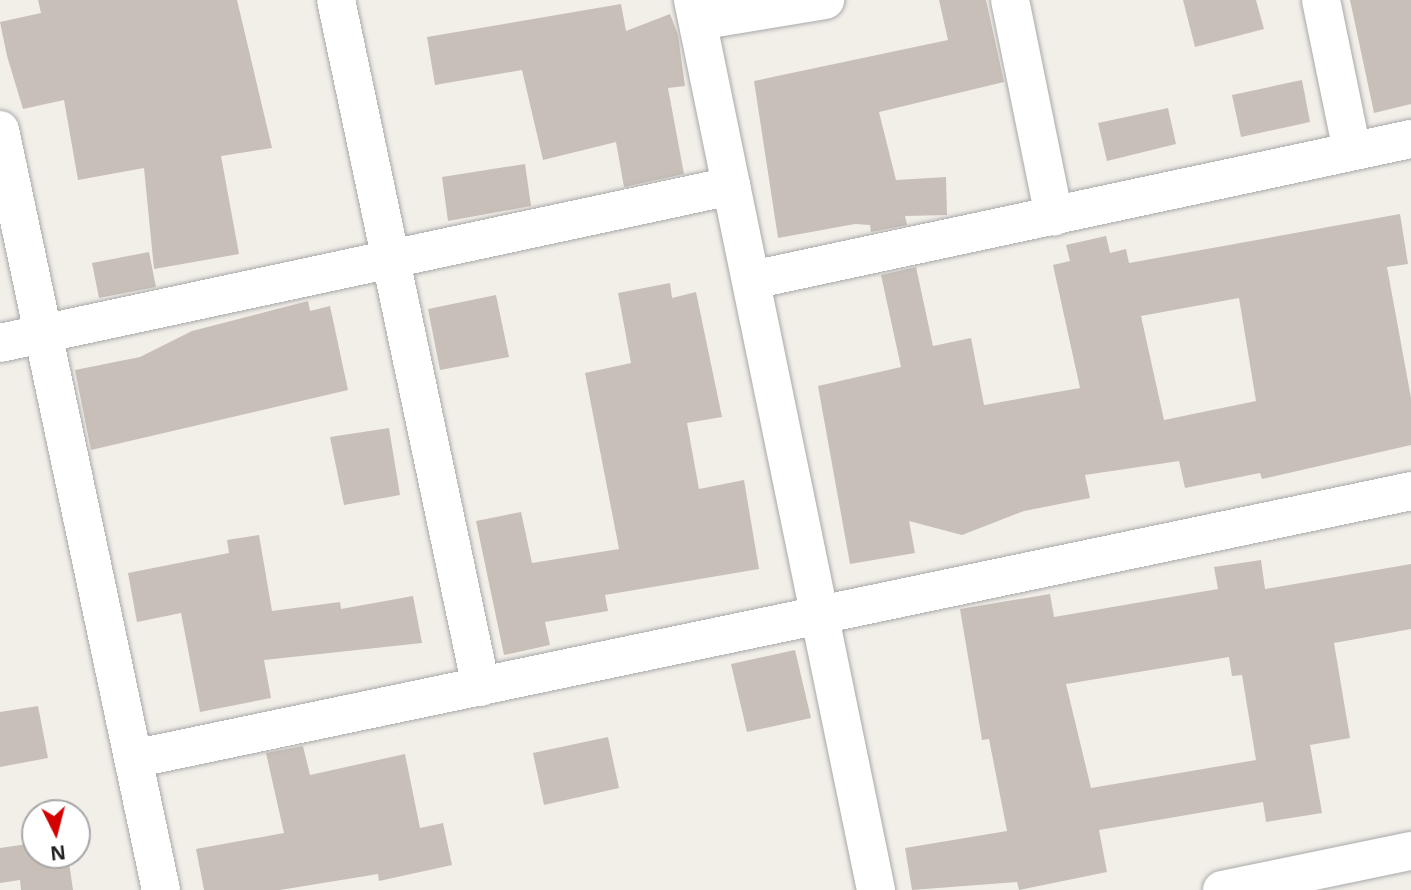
<!DOCTYPE html>
<style>
body{margin:0}
#map{position:relative;width:1411px;height:890px;overflow:hidden;background:#f2efe9;font-family:"Open Sans",sans-serif}
div>[style]{position:absolute}
.building>*{inset:0;background:#c7bfb8}
.roads{filter:drop-shadow(0 0 2px #a9a9a9) drop-shadow(0 0 2px #a9a9a9)}
.minor>*{height:38px;margin:-19px;padding:0 19px;transform-origin:19px;border-radius:19px;background:#fff}
span{translate:-50% -50%;white-space:nowrap;text-align:center;line-height:1.15;-webkit-text-stroke:5px #fff;paint-order:stroke}
.north{position:absolute;left:21px;top:799px;width:70px;height:70px;box-sizing:border-box;background:#fff;border:2px solid #a7a7a7;border-radius:50%;rotate:174deg;font-size:19px;font-weight:700;line-height:28px;text-align:center;color:#222}
.north::after{content:'';display:block;margin:auto;width:24px;height:32px;background:#d40000;clip-path:polygon(50% 0,100% 100%,50% 72%,0 100%)}
</style>
<div id="map">
<div class="building">
<div style="clip-path:polygon(38px 0,237px 0,272px 148px,221px 156px,239px 254px,154px 269px,144px 168px,78px 180px,64px 100px,23px 109px,7px 56px,0 22px,41px 13px)"></div>
<div style="clip-path:polygon(939px 0,986px 0,1004px 82px,879px 112px,896px 180px,946px 177px,947px 215px,905px 216px,907px 225px,871px 232px,870px 225px,855px 224px,778px 238px,754px 81px,948px 40px)"></div>
<div style="clip-path:polygon(1183px 0,1256px 0,1264px 29px,1195px 47px)"></div>
<div style="clip-path:polygon(1350px 0,1411px 0,1411px 104px,1374px 113px)"></div>
<div style="clip-path:polygon(621px 4px,626px 31px,670px 14px,678px 35px,685px 86px,668px 88px,684px 174px,624px 187px,616px 142px,543px 160px,522px 70px,435px 85px,427px 37px)"></div>
<div style="clip-path:polygon(1302px 80px,1310px 122px,1241px 137px,1232px 95px)"></div>
<div style="clip-path:polygon(1168px 108px,1176px 144px,1107px 161px,1098px 123px)"></div>
<div style="clip-path:polygon(525px 164px,531px 206px,448px 221px,442px 177px)"></div>
<div style="clip-path:polygon(evenodd,1400px 214px,1408px 264px,1387px 267px,1411px 398px,1411px 445px,1262px 479px,1260px 473px,1185px 488px,1179px 461px,1085px 475px,1090px 498px,1024px 511px,962px 535px,909px 521px,915px 553px,850px 564px,818px 386px,901px 367px,881px 275px,916px 267px,933px 346px,971px 338px,984px 405px,1080px 388px,1053px 265px,1070px 261px,1066px 245px,1106px 236px,1110px 253px,1126px 249px,1129px 263px,1400px 214px,1239px 298px,1256px 401px,1164px 420px,1141px 316px,1239px 298px)"></div>
<div style="clip-path:polygon(149px 252px,156px 287px,99px 298px,92px 263px)"></div>
<div style="clip-path:polygon(670px 283px,672px 298px,696px 292px,722px 417px,687px 423px,699px 489px,744px 480px,759px 569px,605px 595px,608px 611px,545px 622px,550px 645px,504px 655px,476px 521px,521px 512px,532px 563px,619px 549px,585px 373px,631px 363px,618px 293px)"></div>
<div style="clip-path:polygon(496px 295px,509px 357px,440px 370px,428px 309px)"></div>
<div style="clip-path:polygon(308px 301px,310px 311px,330px 306px,348px 390px,91px 450px,75px 370px,140px 357px,192px 331px)"></div>
<div style="clip-path:polygon(389px 428px,400px 495px,344px 505px,330px 437px)"></div>
<div style="clip-path:polygon(259px 535px,272px 611px,340px 602px,341px 609px,413px 596px,422px 643px,264px 660px,271px 698px,200px 712px,181px 613px,137px 622px,128px 573px,229px 553px,227px 540px)"></div>
<div style="clip-path:polygon(evenodd,1261px 560px,1265px 589px,1411px 564px,1411px 629px,1334px 643px,1350px 738px,1310px 745px,1322px 813px,1266px 822px,1263px 802px,1099px 830px,1107px 872px,1019px 890px,1017px 882px,912px 890px,905px 848px,1007px 831px,989px 739px,982px 740px,960px 609px,1050px 594px,1054px 617px,1218px 589px,1214px 567px,1261px 560px,1229px 657px,1232px 676px,1242px 675px,1256px 760px,1091px 788px,1066px 684px,1229px 657px)"></div>
<div style="clip-path:polygon(795px 650px,811px 718px,747px 732px,731px 664px)"></div>
<div style="clip-path:polygon(38px 706px,48px 758px,0 767px,0 712px)"></div>
<div style="clip-path:polygon(608px 737px,619px 788px,544px 805px,533px 753px)"></div>
<div style="clip-path:polygon(303px 746px,310px 775px,405px 754px,420px 828px,443px 823px,452px 865px,379px 881px,378px 874px,280px 890px,204px 890px,196px 849px,284px 833px,266px 753px)"></div>
<div style="clip-path:polygon(35px 843px,35px 855px,68px 855px,73px 890px,21px 890px,20px 880px,0 883px,0 848px)"></div>
</div>
<div class="roads">
<div class="minor">
<div style="left:336px;top:0;width:702px;rotate:78.08deg"></div>
<div style="left:693px;top:0;width:909px;rotate:78.38deg"></div>
<div style="left:1010px;top:0;width:221px;rotate:78.5deg"></div>
<div style="left:1321px;top:0;width:154px;rotate:78.4deg"></div>
<div style="left:698px;top:21px;width:129px;rotate:-9.4deg"></div>
<div style="left:0;top:130px;width:777px;rotate:78.04deg"></div>
<div style="left:752px;top:280px;width:674px;rotate:-12.08deg"></div>
<div style="left:0;top:343px;width:748px;rotate:-12.12deg"></div>
<div style="left:133px;top:759px;width:1306px;rotate:-11.84deg"></div>
<div style="left:1222px;top:890px;width:193px;rotate:-11.7deg"></div>
</div>
</div>
<div class="north">N</div>
</div>
